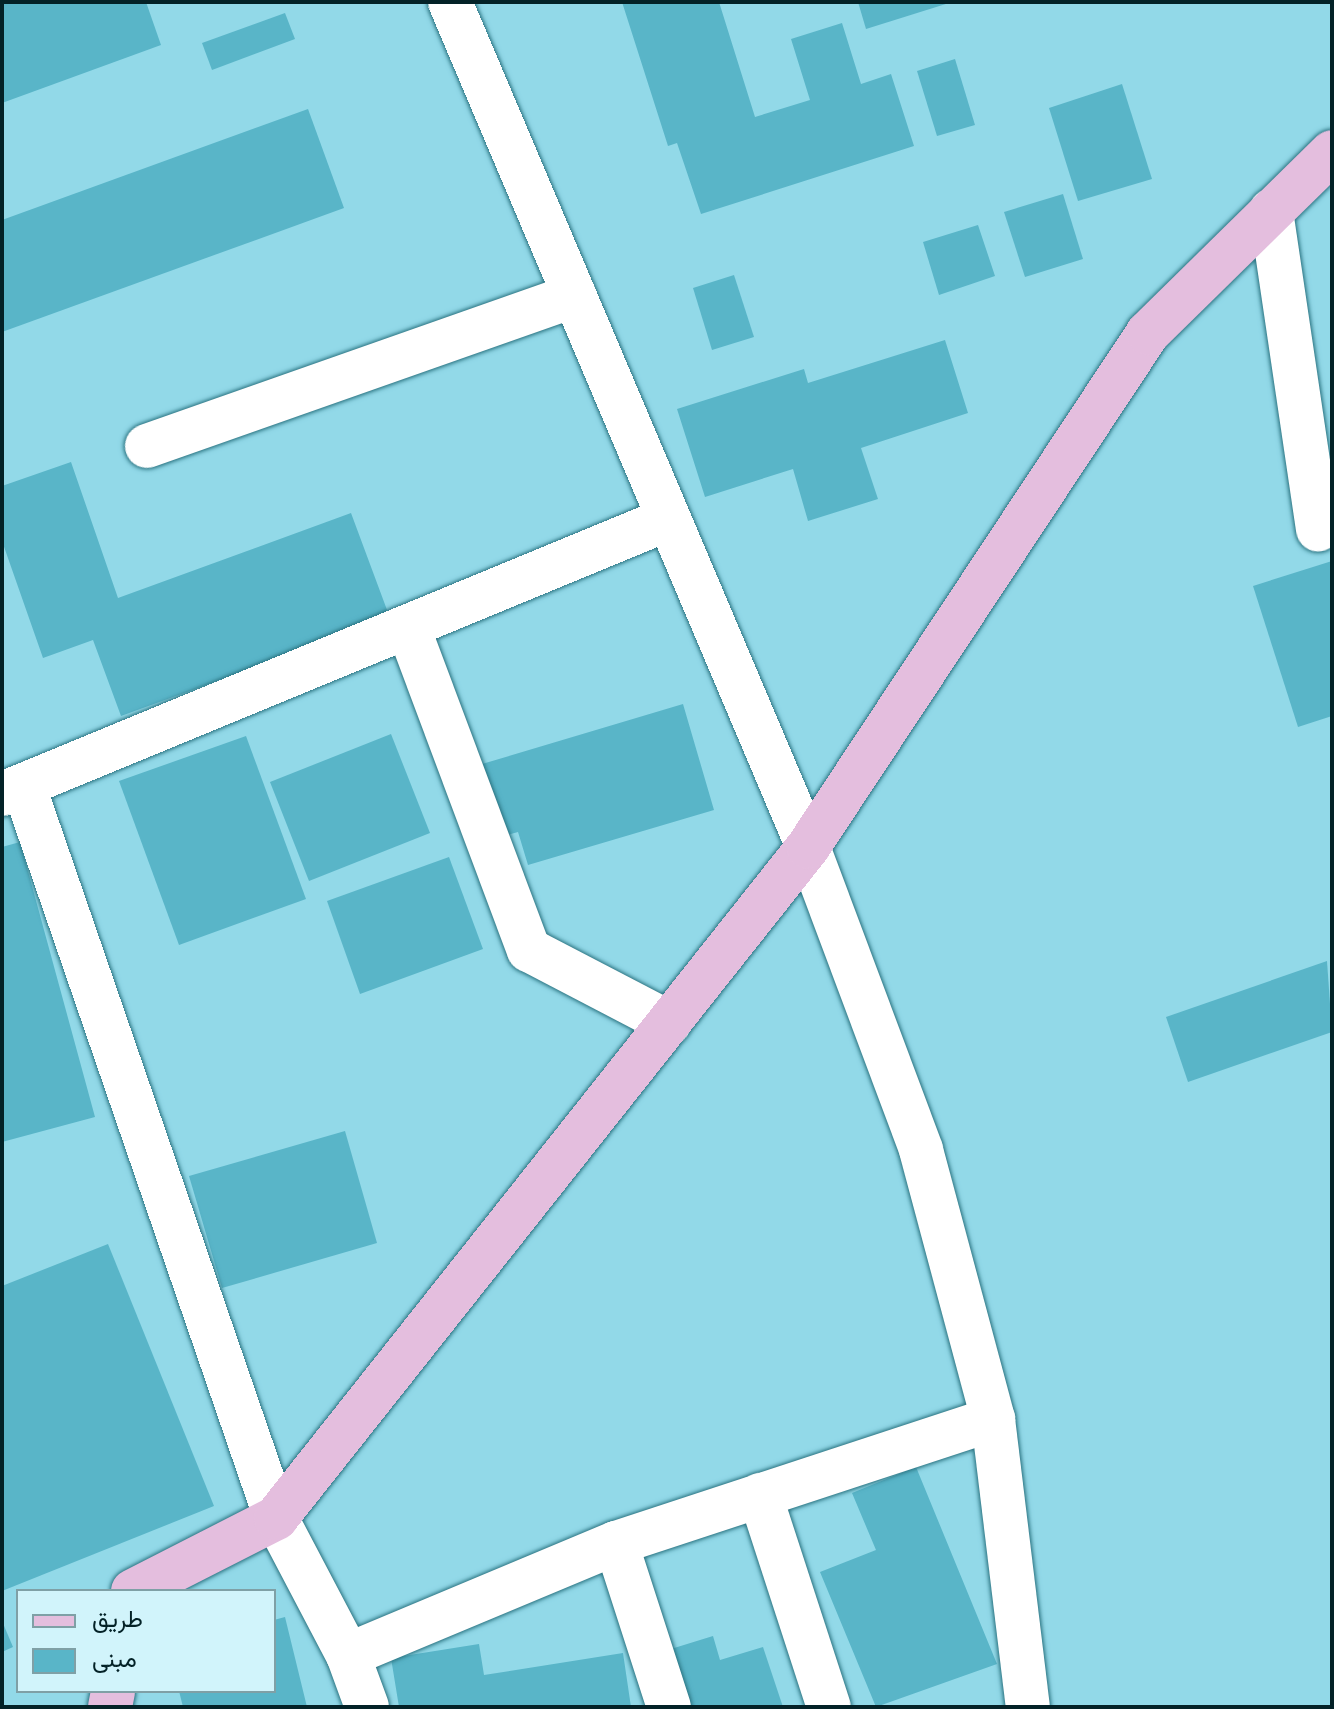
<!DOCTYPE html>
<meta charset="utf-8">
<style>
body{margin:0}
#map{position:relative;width:1334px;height:1709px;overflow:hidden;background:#92d9e8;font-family:"Alegreya Sans",Vazirmatn,sans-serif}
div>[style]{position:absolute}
.building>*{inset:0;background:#59b5c8}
.roads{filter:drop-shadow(0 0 2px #2a7381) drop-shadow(0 0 2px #2a7381)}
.minor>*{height:44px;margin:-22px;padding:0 22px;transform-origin:22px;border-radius:22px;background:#fff}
.major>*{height:44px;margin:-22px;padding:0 22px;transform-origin:22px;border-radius:22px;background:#e4bede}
span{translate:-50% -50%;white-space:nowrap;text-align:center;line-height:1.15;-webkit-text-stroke:6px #d1f4fb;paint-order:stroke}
.frame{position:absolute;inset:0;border:4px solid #032227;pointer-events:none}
.legend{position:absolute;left:16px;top:1589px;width:260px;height:104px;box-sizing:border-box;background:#d1f4fb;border:2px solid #7fa0a6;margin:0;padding:10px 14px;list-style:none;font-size:24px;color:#032227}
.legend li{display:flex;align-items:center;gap:16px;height:40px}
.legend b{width:40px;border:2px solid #7fa0a6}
</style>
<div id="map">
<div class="building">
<div style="clip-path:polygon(2px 2px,146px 2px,161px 45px,2px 103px)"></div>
<div style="clip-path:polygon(622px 2px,719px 2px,755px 117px,810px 100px,791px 39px,842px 23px,861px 84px,891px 74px,914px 146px,701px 214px,677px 143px,668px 146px)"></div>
<div style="clip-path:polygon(858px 2px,949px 2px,949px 3px,866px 29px)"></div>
<div style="clip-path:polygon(285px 13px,295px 39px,212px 70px,202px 43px)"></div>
<div style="clip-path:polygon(955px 59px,975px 125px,937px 136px,917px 71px)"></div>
<div style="clip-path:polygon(1122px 84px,1152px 179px,1078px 201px,1049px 108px)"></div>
<div style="clip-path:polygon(308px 109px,344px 208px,2px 332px,2px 220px)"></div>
<div style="clip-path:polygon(1063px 194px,1083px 259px,1025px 277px,1004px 212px)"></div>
<div style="clip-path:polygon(978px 225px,995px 276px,939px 295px,923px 242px)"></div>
<div style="clip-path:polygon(734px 275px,754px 337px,712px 350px,693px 288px)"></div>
<div style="clip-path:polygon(945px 340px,968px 413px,861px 448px,878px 499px,808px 521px,793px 469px,705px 497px,677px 409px,804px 369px,808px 383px)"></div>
<div style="clip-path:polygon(71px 462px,118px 598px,351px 513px,390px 618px,121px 716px,93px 640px,43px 658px,2px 541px,2px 486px)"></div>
<div style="clip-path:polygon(1332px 561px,1332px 716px,1298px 727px,1253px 586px)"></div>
<div style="clip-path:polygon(683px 704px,714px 810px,528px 865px,518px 832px,493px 839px,472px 767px)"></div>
<div style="clip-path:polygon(391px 734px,430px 833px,309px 881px,270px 782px)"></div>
<div style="clip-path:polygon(246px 736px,306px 899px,179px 945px,119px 781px)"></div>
<div style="clip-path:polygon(20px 842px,95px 1117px,2px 1142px,2px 847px)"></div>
<div style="clip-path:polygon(449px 857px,483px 949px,360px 994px,327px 901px)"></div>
<div style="clip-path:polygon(1327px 961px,1332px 1032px,1188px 1082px,1166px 1017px)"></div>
<div style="clip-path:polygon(345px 1131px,377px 1243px,222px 1288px,189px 1176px)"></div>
<div style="clip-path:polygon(108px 1244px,214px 1506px,2px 1591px,2px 1286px)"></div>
<div style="clip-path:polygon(916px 1467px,997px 1664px,876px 1707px,820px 1572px,876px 1550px,852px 1493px)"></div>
<div style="clip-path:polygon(285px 1617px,307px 1707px,183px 1707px,179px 1691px,274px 1691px,274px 1620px)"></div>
<div style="clip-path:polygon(2px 1621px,13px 1647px,2px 1652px)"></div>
<div style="clip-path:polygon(713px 1636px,720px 1660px,763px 1647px,783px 1707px,676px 1707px,658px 1653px)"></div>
<div style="clip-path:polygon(479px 1644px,484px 1675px,623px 1653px,631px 1707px,399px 1707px,391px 1658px)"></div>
</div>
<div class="roads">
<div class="minor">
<div style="left:450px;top:2px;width:918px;rotate:67.04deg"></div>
<div style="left:808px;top:847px;width:323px;rotate:69.5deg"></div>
<div style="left:921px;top:1150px;width:278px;rotate:75deg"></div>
<div style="left:993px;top:1419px;width:290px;rotate:83.1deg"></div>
<div style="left:1271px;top:211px;width:322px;rotate:81.6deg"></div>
<div style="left:147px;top:446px;width:453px;rotate:-19.4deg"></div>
<div style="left:408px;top:627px;width:345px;rotate:69.5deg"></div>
<div style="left:529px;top:950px;width:158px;rotate:27.5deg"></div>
<div style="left:24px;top:787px;width:773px;rotate:70.98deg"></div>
<div style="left:276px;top:1518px;width:155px;rotate:62.3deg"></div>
<div style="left:348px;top:1655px;width:55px;rotate:69.9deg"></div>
<div style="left:2px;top:794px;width:721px;rotate:-22.44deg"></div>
<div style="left:760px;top:1495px;width:223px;rotate:72deg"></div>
<div style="left:616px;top:1543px;width:172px;rotate:72.1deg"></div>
<div style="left:348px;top:1655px;width:290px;rotate:-22.7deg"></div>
<div style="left:616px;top:1543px;width:397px;rotate:-18.2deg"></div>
</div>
<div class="major">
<div style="left:133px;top:1591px;width:161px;rotate:-27deg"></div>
<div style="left:276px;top:1518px;width:856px;rotate:-51.59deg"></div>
<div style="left:808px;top:847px;width:616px;rotate:-56.52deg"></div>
<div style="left:1148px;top:333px;width:258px;rotate:-44.5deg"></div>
<div style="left:110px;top:1707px;width:16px;rotate:-79deg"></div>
</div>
</div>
<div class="frame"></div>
<ul class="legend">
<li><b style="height:10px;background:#e4bede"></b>طريق</li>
<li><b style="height:22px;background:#59b5c8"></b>مبنى</li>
</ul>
</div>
